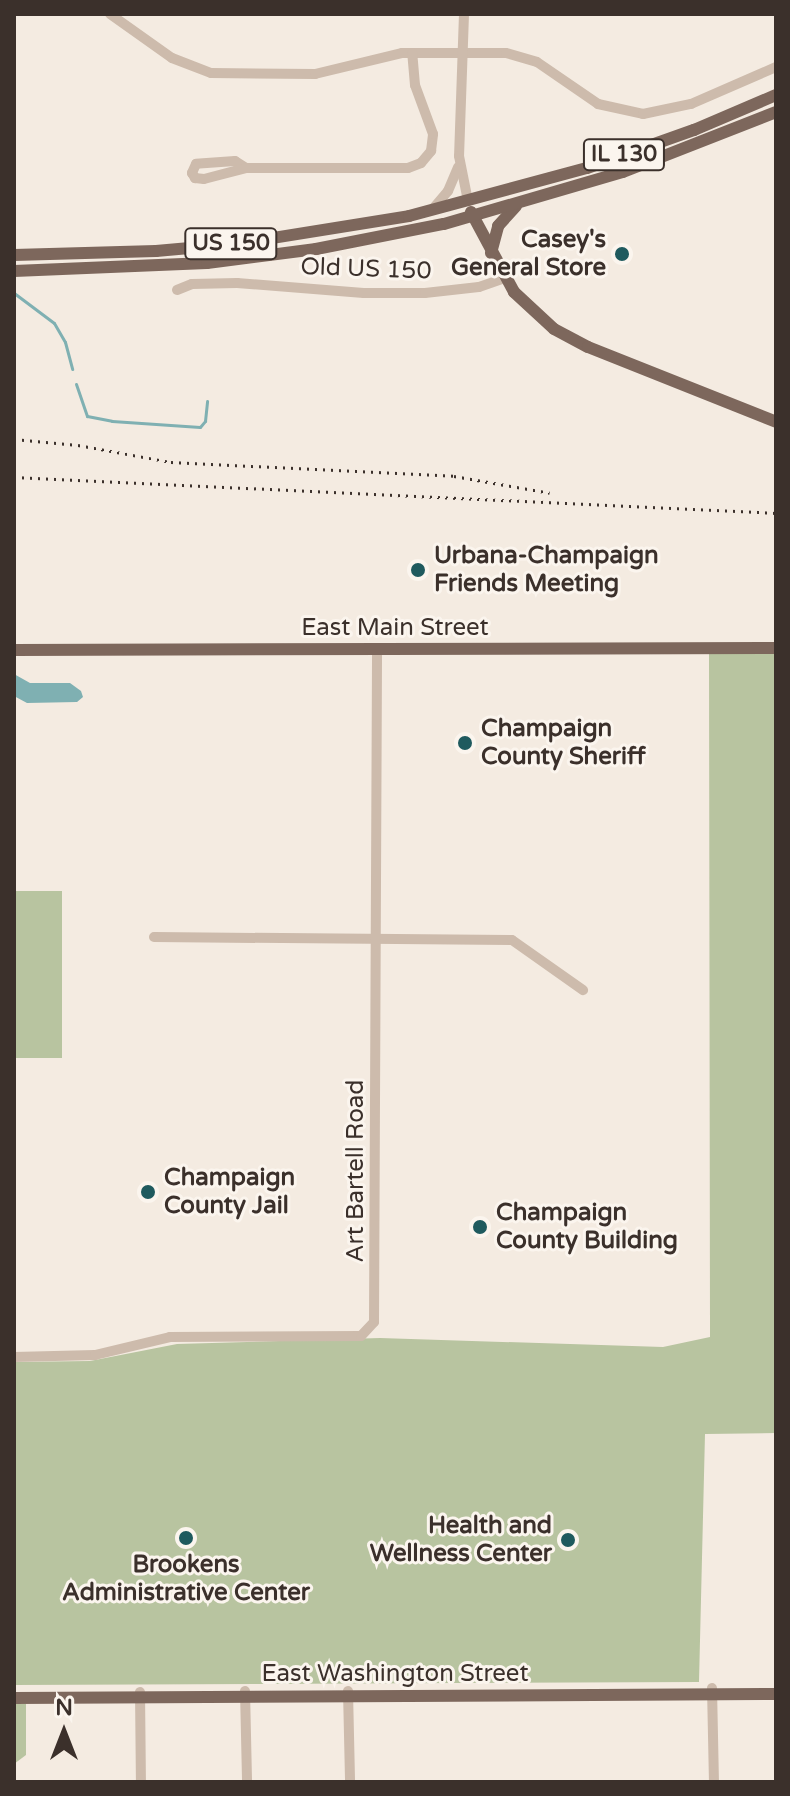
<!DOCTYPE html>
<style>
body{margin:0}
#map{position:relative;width:790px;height:1796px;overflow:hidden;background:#f4ebe1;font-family:"Varela Round",sans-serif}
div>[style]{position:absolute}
.green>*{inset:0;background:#b8c4a0}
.water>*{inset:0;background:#7fb0b2}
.stream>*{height:3px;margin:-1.5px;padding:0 1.5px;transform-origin:1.5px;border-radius:1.5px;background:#7fb0b2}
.minor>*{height:10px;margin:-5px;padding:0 5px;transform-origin:5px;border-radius:5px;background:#cdbbac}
.major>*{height:12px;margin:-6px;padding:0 6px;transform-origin:6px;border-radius:6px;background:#7d675c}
.rail>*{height:3px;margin-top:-1.5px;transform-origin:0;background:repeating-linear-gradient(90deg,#3b302b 0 2px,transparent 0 8px)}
.dots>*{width:22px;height:22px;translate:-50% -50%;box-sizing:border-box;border:4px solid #fbf5ee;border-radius:50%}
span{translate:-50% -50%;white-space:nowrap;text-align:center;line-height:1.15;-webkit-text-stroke:6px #fbf5ee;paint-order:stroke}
.shield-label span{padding:2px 6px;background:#fbf5ee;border:2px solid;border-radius:6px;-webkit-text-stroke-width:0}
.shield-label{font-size:22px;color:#3b302b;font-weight:700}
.poi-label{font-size:24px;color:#3b302b;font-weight:700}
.right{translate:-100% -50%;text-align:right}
.left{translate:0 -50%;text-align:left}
.street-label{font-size:24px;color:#3b302b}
.frame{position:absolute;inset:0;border:16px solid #3b302b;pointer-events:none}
.north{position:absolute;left:24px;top:1692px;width:80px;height:80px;-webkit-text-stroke:6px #fbf5ee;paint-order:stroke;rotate:0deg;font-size:22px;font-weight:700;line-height:32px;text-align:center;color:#3b302b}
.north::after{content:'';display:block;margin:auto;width:28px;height:36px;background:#3b302b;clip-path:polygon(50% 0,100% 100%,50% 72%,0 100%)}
</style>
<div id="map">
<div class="green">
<div style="clip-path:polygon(776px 649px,776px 1433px,705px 1434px,699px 1682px,14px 1685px,14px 1362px,90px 1361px,177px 1344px,380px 1338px,663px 1347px,710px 1337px,709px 650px)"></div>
<div style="clip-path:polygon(14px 891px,62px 891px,62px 1058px,14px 1058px)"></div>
<div style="clip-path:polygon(14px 1704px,26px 1704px,26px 1755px,14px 1764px)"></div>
</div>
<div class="water">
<div style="clip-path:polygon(14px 674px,30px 683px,70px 683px,81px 691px,83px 697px,77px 702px,27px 703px,14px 696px)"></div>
</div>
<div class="stream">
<div style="left:14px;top:293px;width:50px;rotate:36.9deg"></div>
<div style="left:54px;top:323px;width:22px;rotate:60deg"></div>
<div style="left:65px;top:342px;width:28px;rotate:75deg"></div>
<div style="left:76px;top:384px;width:34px;rotate:71deg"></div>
<div style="left:87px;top:416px;width:25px;rotate:11deg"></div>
<div style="left:112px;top:421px;width:88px;rotate:3.9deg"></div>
<div style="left:200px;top:427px;width:8px;rotate:-50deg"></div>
<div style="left:205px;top:421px;width:20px;rotate:-84deg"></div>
</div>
<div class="minor">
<div style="left:110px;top:14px;width:76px;rotate:35.4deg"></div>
<div style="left:172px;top:58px;width:42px;rotate:21deg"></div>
<div style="left:211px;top:73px;width:104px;rotate:0.6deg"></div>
<div style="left:315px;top:74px;width:89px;rotate:-13.6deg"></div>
<div style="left:402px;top:53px;width:104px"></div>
<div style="left:506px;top:53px;width:32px;rotate:16deg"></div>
<div style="left:537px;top:62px;width:74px;rotate:34.5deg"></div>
<div style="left:598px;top:104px;width:46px;rotate:12.5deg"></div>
<div style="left:643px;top:114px;width:49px;rotate:-11.8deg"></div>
<div style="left:691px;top:104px;width:93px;rotate:-23.5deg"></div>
<div style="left:464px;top:14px;width:142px;rotate:92deg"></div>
<div style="left:459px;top:156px;width:46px;rotate:78.7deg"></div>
<div style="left:246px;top:168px;width:13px;rotate:-148deg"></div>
<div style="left:235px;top:161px;width:39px;rotate:176deg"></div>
<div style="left:196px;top:164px;width:10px;rotate:114deg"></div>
<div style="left:192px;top:173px;width:6px;rotate:59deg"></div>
<div style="left:195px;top:178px;width:9px;rotate:6deg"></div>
<div style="left:204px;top:179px;width:43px;rotate:-14.7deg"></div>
<div style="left:246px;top:168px;width:162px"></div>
<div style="left:408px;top:168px;width:14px;rotate:-21deg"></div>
<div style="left:421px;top:163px;width:16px;rotate:-50deg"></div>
<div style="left:431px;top:151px;width:17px;rotate:-83deg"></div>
<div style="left:433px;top:134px;width:52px;rotate:-110.2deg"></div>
<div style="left:415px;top:85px;width:32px;rotate:-95deg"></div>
<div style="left:432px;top:210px;width:25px;rotate:-50deg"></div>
<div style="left:448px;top:191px;width:26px;rotate:-67deg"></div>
<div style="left:177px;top:290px;width:16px;rotate:-22deg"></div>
<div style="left:192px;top:284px;width:45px;rotate:-1.3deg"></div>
<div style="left:237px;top:283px;width:127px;rotate:4.5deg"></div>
<div style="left:364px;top:293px;width:61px"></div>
<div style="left:425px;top:293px;width:54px;rotate:-6.3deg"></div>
<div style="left:479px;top:287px;width:28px;rotate:-19deg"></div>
<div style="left:154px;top:937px;width:358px;rotate:0.5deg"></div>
<div style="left:512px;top:940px;width:87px;rotate:35.2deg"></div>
<div style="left:14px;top:1357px;width:81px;rotate:-1.4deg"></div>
<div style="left:95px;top:1355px;width:77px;rotate:-13.5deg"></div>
<div style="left:170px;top:1337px;width:191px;rotate:-0.3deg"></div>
<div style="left:361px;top:1336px;width:19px;rotate:-47deg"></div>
<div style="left:374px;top:1322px;width:672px;rotate:-89.74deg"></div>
<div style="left:712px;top:1688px;width:94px;rotate:88.8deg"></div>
<div style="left:245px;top:1691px;width:91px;rotate:88.7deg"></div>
<div style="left:348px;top:1691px;width:91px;rotate:88.7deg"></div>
<div style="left:140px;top:1692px;width:90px;rotate:89.4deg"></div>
</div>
<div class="major">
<div style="left:471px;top:212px;width:91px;rotate:61.7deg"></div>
<div style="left:514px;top:292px;width:54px;rotate:42.8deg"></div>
<div style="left:554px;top:329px;width:38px;rotate:28deg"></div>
<div style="left:588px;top:347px;width:202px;rotate:21.7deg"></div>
<div style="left:491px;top:253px;width:28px;rotate:-75deg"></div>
<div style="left:498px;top:226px;width:27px;rotate:-48deg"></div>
<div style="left:14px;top:255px;width:142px;rotate:-1.6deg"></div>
<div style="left:156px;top:251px;width:79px;rotate:-5.1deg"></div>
<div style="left:235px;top:244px;width:176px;rotate:-9.1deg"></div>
<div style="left:409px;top:216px;width:184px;rotate:-15.1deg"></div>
<div style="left:587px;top:168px;width:114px;rotate:-19.6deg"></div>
<div style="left:694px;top:130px;width:89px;rotate:-23.1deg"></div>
<div style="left:14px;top:271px;width:193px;rotate:-2.4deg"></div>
<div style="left:207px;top:263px;width:110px;rotate:-7.3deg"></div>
<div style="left:316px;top:249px;width:130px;rotate:-11.1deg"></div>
<div style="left:444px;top:224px;width:186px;rotate:-16.2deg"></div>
<div style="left:623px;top:172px;width:164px;rotate:-21.4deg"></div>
<div style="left:14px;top:650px;width:762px;rotate:-0.15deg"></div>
<div style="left:14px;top:1698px;width:762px;rotate:-0.3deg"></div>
</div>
<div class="rail">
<div style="left:14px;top:439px;width:64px;rotate:5.4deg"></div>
<div style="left:78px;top:445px;width:95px;rotate:10.4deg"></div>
<div style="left:171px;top:462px;width:283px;rotate:2.8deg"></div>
<div style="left:454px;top:476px;width:97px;rotate:10deg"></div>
<div style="left:14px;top:477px;width:763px;rotate:2.7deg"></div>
</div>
<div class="dots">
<div style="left:622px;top:254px;background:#1f5a5e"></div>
<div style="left:418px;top:570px;background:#1f5a5e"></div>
<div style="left:465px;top:743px;background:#1f5a5e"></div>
<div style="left:148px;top:1192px;background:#1f5a5e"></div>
<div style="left:480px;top:1227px;background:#1f5a5e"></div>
<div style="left:186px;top:1538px;background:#1f5a5e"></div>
<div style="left:568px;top:1540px;background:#1f5a5e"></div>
</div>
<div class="shield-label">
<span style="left:624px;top:155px">IL 130</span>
<span style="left:231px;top:244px">US 150</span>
</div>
<div class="poi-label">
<span class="right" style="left:606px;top:254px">Casey's<br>General Store</span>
<span class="left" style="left:434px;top:570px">Urbana-Champaign<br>Friends Meeting</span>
<span class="left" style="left:481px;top:743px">Champaign<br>County Sheriff</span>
<span class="left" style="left:164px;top:1192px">Champaign<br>County Jail</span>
<span class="left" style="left:496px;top:1227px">Champaign<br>County Building</span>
<span class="right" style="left:552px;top:1540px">Health and<br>Wellness Center</span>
<span style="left:186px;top:1579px">Brookens<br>Administrative Center</span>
</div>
<div class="street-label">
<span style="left:366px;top:269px;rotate:2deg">Old US 150</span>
<span style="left:395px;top:628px">East Main Street</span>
<span style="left:356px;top:1171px;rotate:-90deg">Art Bartell Road</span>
<span style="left:395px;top:1674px">East Washington Street</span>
</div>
<div class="frame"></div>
<div class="north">N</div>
</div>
